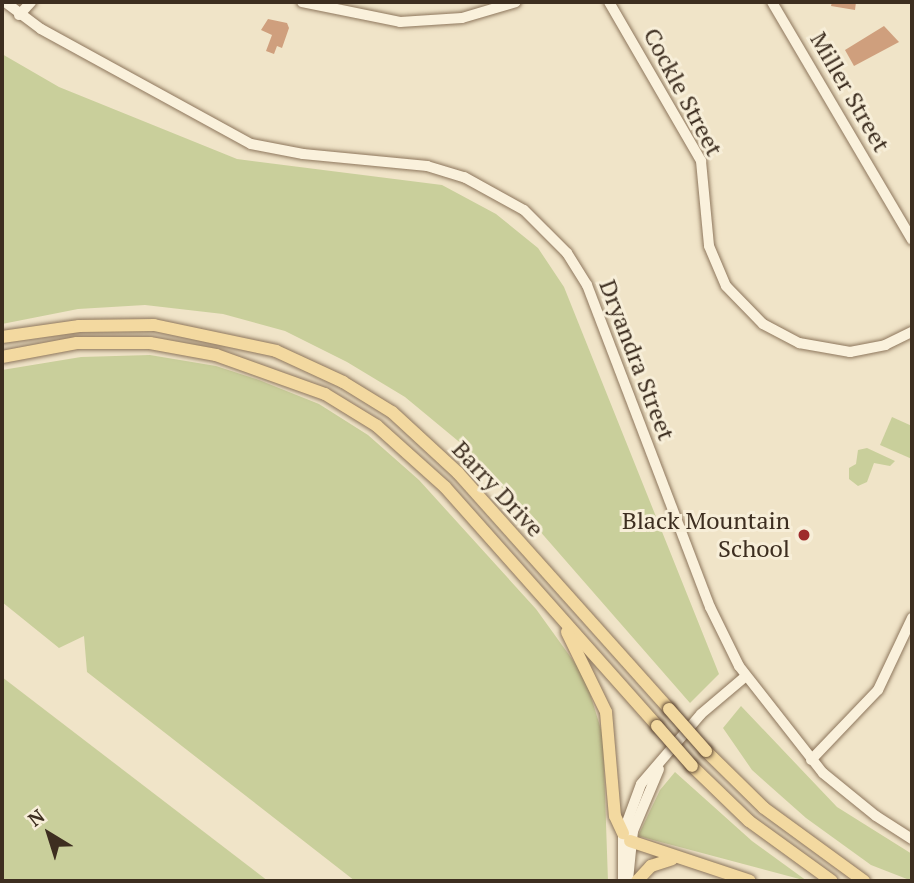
<!DOCTYPE html>
<style>
body{margin:0}
#map{position:relative;width:914px;height:883px;overflow:hidden;background:#f0e4c8;font-family:"PT Serif",serif}
div>[style]{position:absolute}
.green>*{inset:0;background:#c9cf9b}
.building>*{inset:0;background:#cf9f7d}
.roads{filter:drop-shadow(0 0 2px #8d765c) drop-shadow(0 0 2px #8d765c)}
.minor>*{height:10px;margin:-5px;padding:0 5px;transform-origin:5px;border-radius:5px;background:#faf1dc}
.major>*{height:12px;margin:-6px;padding:0 6px;transform-origin:6px;border-radius:6px;background:#f3d9a0}
.bridges{filter:drop-shadow(0 0 2px #5b4430) drop-shadow(0 0 2px #5b4430)}
.major-bridge>*{height:12px;margin:-6px;padding:0 6px;transform-origin:6px;border-radius:6px;background:#f3d9a0}
.dots>*{width:19px;height:19px;translate:-50% -50%;box-sizing:border-box;border:4px solid #f7eed8;border-radius:50%}
span{translate:-50% -50%;white-space:nowrap;text-align:center;line-height:1.15;-webkit-text-stroke:6px #f7eed8;paint-order:stroke}
.street-label{font-size:24px;color:#3d2e20}
.poi-label{font-size:24px;color:#3d2e20}
.right{translate:-100% -50%;text-align:right}
.frame{position:absolute;inset:0;border:4px solid #3d2e20;pointer-events:none}
.north{position:absolute;left:14px;top:799px;width:70px;height:70px;-webkit-text-stroke:5px #f7eed8;paint-order:stroke;rotate:322deg;font-size:19px;font-weight:700;line-height:28px;text-align:center;color:#3d2e20}
.north::after{content:'';display:block;margin:auto;width:24px;height:32px;background:#3d2e20;clip-path:polygon(50% 0,100% 100%,50% 72%,0 100%)}
</style>
<div id="map">
<div class="green">
<div style="clip-path:polygon(2px 54px,59px 87px,237px 159px,442px 185px,496px 214px,538px 248px,564px 287px,719px 674px,690px 703px,469px 450px,405px 397px,347px 362px,285px 331px,223px 314px,145px 305px,78px 309px,2px 324px)"></div>
<div style="clip-path:polygon(150px 355px,216px 366px,259px 380px,319px 404px,368px 435px,419px 480px,536px 609px,585px 677px,603px 736px,608px 881px,355px 881px,87px 672px,84px 636px,59px 648px,2px 602px,2px 370px,81px 357px)"></div>
<div style="clip-path:polygon(892px 417px,912px 426px,912px 459px,880px 445px)"></div>
<div style="clip-path:polygon(867px 448px,895px 461px,890px 466px,874px 463px,867px 482px,858px 486px,849px 479px,849px 468px,856px 464px,858px 450px)"></div>
<div style="clip-path:polygon(2px 677px,268px 881px,2px 881px)"></div>
<div style="clip-path:polygon(741px 706px,837px 807px,912px 854px,912px 881px,871px 865px,806px 818px,752px 770px,723px 728px)"></div>
<div style="clip-path:polygon(675px 772px,752px 841px,807px 881px,638px 836px,660px 790px)"></div>
</div>
<div class="building">
<div style="clip-path:polygon(832px 2px,856px 2px,855px 10px,831px 6px)"></div>
<div style="clip-path:polygon(268px 19px,287px 23px,289px 28px,282px 48px,277px 46px,274px 54px,266px 51px,272px 35px,261px 30px)"></div>
<div style="clip-path:polygon(884px 26px,899px 42px,854px 66px,845px 50px)"></div>
</div>
<div class="roads">
<div class="minor">
<div style="left:5px;top:2px;width:45px;rotate:36.9deg"></div>
<div style="left:41px;top:29px;width:239px;rotate:28.7deg"></div>
<div style="left:251px;top:144px;width:53px;rotate:10.9deg"></div>
<div style="left:303px;top:154px;width:125px;rotate:5.5deg"></div>
<div style="left:427px;top:166px;width:39px;rotate:17deg"></div>
<div style="left:464px;top:177px;width:68px;rotate:28.8deg"></div>
<div style="left:524px;top:210px;width:61px;rotate:45deg"></div>
<div style="left:567px;top:253px;width:38px;rotate:58deg"></div>
<div style="left:587px;top:285px;width:345px;rotate:69.1deg"></div>
<div style="left:710px;top:607px;width:66px;rotate:63.8deg"></div>
<div style="left:739px;top:666px;width:136px;rotate:51.9deg"></div>
<div style="left:823px;top:773px;width:68px;rotate:39.1deg"></div>
<div style="left:876px;top:816px;width:43px;rotate:32.6deg"></div>
<div style="left:302px;top:2px;width:100px;rotate:11.5deg"></div>
<div style="left:400px;top:22px;width:62px;rotate:-3.7deg"></div>
<div style="left:462px;top:18px;width:56px;rotate:-16.5deg"></div>
<div style="left:609px;top:2px;width:184px;rotate:59.9deg"></div>
<div style="left:701px;top:161px;width:85px;rotate:84.6deg"></div>
<div style="left:709px;top:246px;width:43px;rotate:67deg"></div>
<div style="left:726px;top:286px;width:53px;rotate:45.8deg"></div>
<div style="left:763px;top:324px;width:41px;rotate:27.8deg"></div>
<div style="left:799px;top:343px;width:52px;rotate:10deg"></div>
<div style="left:850px;top:352px;width:36px;rotate:-11deg"></div>
<div style="left:885px;top:345px;width:30px;rotate:-26deg"></div>
<div style="left:772px;top:2px;width:276px;rotate:59.5deg"></div>
<div style="left:19px;top:15px;width:18px;rotate:-47deg"></div>
<div style="left:811px;top:760px;width:97px;rotate:-46.3deg"></div>
<div style="left:878px;top:690px;width:80px;rotate:-64.7deg"></div>
<div style="left:628px;top:880px;width:49px;rotate:-84.2deg"></div>
<div style="left:633px;top:831px;width:67px;rotate:-67.2deg"></div>
<div style="left:623px;top:881px;width:48px;rotate:-90deg"></div>
<div style="left:623px;top:833px;width:52px;rotate:-69.8deg"></div>
<div style="left:641px;top:784px;width:92px;rotate:-49.4deg"></div>
<div style="left:701px;top:714px;width:59px;rotate:-40.2deg"></div>
</div>
<div class="major">
<div style="left:2px;top:337px;width:78px;rotate:-8.1deg"></div>
<div style="left:79px;top:326px;width:75px;rotate:-0.8deg"></div>
<div style="left:154px;top:325px;width:125px;rotate:12deg"></div>
<div style="left:276px;top:351px;width:74px;rotate:24.8deg"></div>
<div style="left:343px;top:382px;width:57px;rotate:31.5deg"></div>
<div style="left:392px;top:412px;width:90px;rotate:42.7deg"></div>
<div style="left:458px;top:473px;width:317px;rotate:48.2deg"></div>
<div style="left:2px;top:357px;width:76px;rotate:-10.6deg"></div>
<div style="left:77px;top:343px;width:73px"></div>
<div style="left:150px;top:343px;width:67px;rotate:10.3deg"></div>
<div style="left:216px;top:355px;width:116px;rotate:19.7deg"></div>
<div style="left:325px;top:394px;width:61px;rotate:31.6deg"></div>
<div style="left:377px;top:426px;width:91px;rotate:41.9deg"></div>
<div style="left:445px;top:487px;width:319px;rotate:48.4deg"></div>
<div style="left:567px;top:632px;width:89px;rotate:64deg"></div>
<div style="left:606px;top:712px;width:104px;rotate:85.1deg"></div>
<div style="left:615px;top:816px;width:19px;rotate:65deg"></div>
<div style="left:706px;top:751px;width:81px;rotate:44.5deg"></div>
<div style="left:764px;top:808px;width:124px;rotate:36.1deg"></div>
<div style="left:692px;top:766px;width:79px;rotate:44deg"></div>
<div style="left:749px;top:821px;width:102px;rotate:35.9deg"></div>
<div style="left:630px;top:841px;width:126px;rotate:18.4deg"></div>
<div style="left:637px;top:881px;width:21px;rotate:-47deg"></div>
<div style="left:651px;top:866px;width:22px;rotate:-18deg"></div>
</div>
</div>
<div class="bridges">
<div class="major-bridge">
<div style="left:669px;top:709px;width:56px;rotate:48.6deg"></div>
<div style="left:657px;top:726px;width:53px;rotate:48.8deg"></div>
</div>
</div>
<div class="dots">
<div style="left:804px;top:535px;background:#9e2a2b"></div>
</div>
<div class="street-label">
<span style="left:683px;top:92px;rotate:62deg">Cockle Street</span>
<span style="left:850px;top:92px;rotate:60deg">Miller Street</span>
<span style="left:637px;top:360px;rotate:69deg">Dryandra Street</span>
<span style="left:498px;top:489px;rotate:47deg">Barry Drive</span>
</div>
<div class="poi-label">
<span class="right" style="left:790px;top:535px">Black Mountain<br>School</span>
</div>
<div class="frame"></div>
<div class="north">N</div>
</div>
